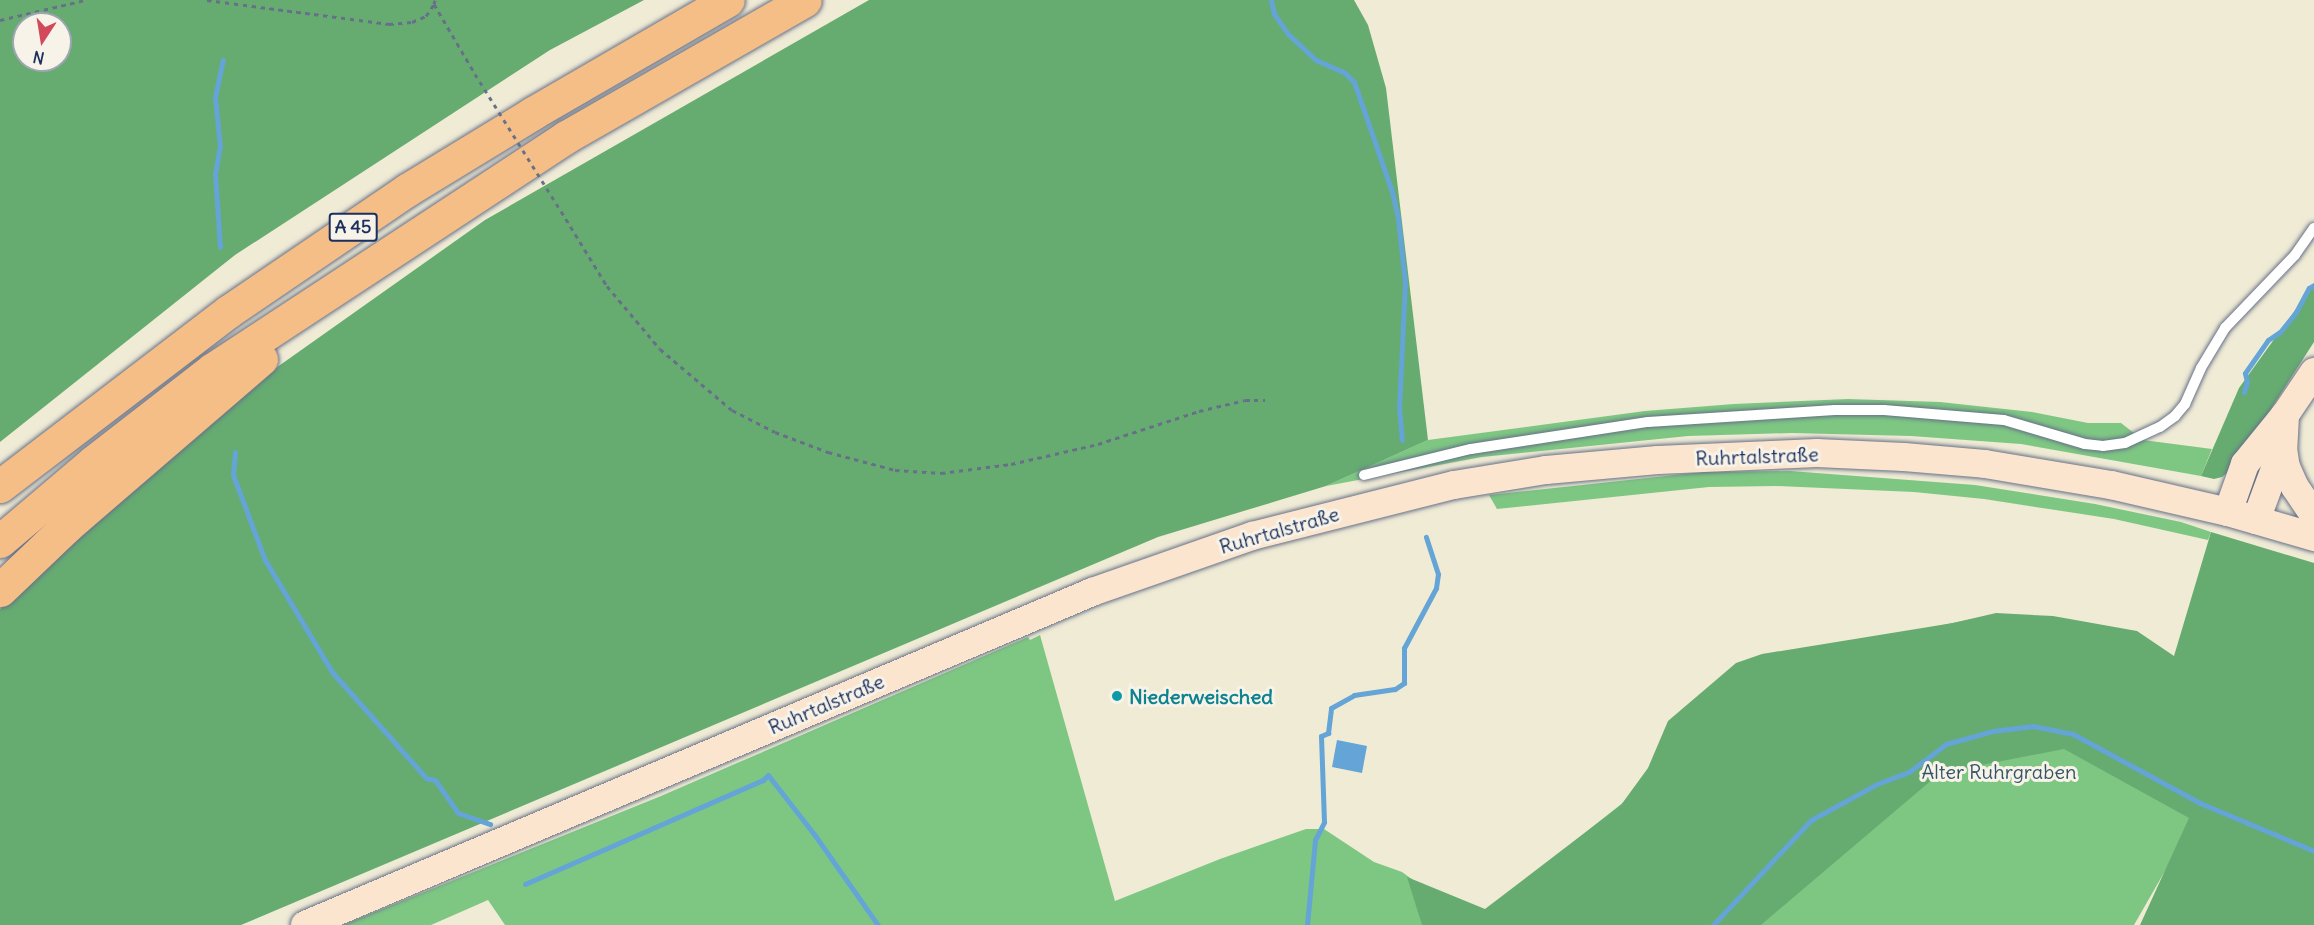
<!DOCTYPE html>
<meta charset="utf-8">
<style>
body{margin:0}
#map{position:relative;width:2314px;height:925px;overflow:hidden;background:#f0ebd5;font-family:Delius,sans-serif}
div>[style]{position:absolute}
.green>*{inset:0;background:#7ec783}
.forest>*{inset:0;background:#66ac71}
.water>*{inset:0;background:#64a4d7}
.stream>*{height:5px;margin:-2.5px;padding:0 2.5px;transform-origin:2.5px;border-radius:2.5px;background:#64a4d7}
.path>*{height:3px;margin-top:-1.5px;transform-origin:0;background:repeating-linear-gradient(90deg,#667188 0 4.5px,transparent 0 9px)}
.roads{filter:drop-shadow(0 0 2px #667188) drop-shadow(0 0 2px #667188)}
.lane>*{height:10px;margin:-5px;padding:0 5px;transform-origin:5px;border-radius:5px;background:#fff}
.secondary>*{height:28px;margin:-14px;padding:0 14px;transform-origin:14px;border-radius:14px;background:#fbe5cf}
.highway>*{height:33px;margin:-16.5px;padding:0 16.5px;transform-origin:16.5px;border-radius:16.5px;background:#f6be87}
.path-bridge>*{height:3px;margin-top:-1.5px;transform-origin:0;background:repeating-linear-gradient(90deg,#667188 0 4.5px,transparent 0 9px)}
.dots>*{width:16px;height:16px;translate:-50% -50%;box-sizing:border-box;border:3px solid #f7f3e8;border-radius:50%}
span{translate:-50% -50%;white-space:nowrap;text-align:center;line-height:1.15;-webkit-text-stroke:6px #f7f3e8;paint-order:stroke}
.shield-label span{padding:2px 4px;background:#f7f3e8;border:2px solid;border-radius:4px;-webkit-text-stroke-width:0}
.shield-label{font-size:18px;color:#1b2f5e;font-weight:700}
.street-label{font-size:20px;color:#1b2f5e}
.culture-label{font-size:20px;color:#0d838f;font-weight:700}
.left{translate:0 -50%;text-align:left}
.park-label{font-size:20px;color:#345567}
.north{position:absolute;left:12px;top:12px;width:60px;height:60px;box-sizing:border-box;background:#f7f3e8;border:2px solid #9fa5b1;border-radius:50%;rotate:192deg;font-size:16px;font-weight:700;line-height:24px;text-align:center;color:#1b2f5e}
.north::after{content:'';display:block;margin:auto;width:21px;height:27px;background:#d1495b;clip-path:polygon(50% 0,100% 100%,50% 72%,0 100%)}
</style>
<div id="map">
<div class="green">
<div style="clip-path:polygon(1848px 399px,1940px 402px,2032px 412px,2088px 423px,2121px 423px,2143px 440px,2212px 449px,2201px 476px,2021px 444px,1911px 436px,1792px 433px,1688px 436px,1482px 457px,1326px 486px,1428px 440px,1645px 411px,1734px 404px)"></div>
<div style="clip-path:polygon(1790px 471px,1975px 485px,2095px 504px,2181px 522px,2211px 532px,2208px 540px,2114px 519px,1984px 499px,1914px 492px,1776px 486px,1709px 487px,1497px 509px,1489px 495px,1703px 472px)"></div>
<div style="clip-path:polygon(1977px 618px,2314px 925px,2173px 857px,2134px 925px,505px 925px,488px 900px,431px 925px,343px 925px,661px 796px,1028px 637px,1030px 640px,1040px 635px,1115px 901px,1220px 859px,1306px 829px,1324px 829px,1374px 862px,1402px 872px,1450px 907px,1477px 919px,1630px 797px,1663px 745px,1864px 641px)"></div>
</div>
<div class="forest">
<div style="clip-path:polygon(evenodd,0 0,644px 0,550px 50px,235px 255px,0 442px,0 0,24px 24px,60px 24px,60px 60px,24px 60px,24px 24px)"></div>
<div style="clip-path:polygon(869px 0,1354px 0,1368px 25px,1386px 88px,1428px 440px,1326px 486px,1158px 537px,241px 925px,0 925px,0 609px,252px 385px,485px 220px)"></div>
<div style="clip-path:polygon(2314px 284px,2314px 342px,2233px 468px,2222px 477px,2214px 479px,2201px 476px,2239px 388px)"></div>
<div style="clip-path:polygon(2211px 532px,2314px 563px,2314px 925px,2140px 925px,2189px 818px,2064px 749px,1940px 773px,1761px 925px,1422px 925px,1407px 877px,1485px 909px,1621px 805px,1648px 768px,1668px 721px,1736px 663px,1762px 654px,1953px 623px,1996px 613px,2053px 616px,2137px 631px,2174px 656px)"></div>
</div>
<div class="water">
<div style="clip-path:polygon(1337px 740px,1367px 746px,1362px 773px,1332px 767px)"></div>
</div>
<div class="stream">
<div style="left:1271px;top:0;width:14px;rotate:78deg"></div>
<div style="left:1274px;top:14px;width:24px;rotate:55deg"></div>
<div style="left:1288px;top:34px;width:38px;rotate:43deg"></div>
<div style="left:1316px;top:60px;width:32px;rotate:24deg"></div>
<div style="left:1345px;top:73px;width:13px;rotate:45deg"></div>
<div style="left:1354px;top:82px;width:116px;rotate:70.9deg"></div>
<div style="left:1392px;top:192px;width:28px;rotate:77deg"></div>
<div style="left:1398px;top:219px;width:63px;rotate:83.7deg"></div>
<div style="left:1405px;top:282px;width:125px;rotate:92.7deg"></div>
<div style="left:1399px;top:407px;width:33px;rotate:85deg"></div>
<div style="left:220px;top:247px;width:73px;rotate:-93.9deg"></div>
<div style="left:215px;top:174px;width:27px;rotate:-80deg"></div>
<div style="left:220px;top:147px;width:50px;rotate:-95.7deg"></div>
<div style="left:215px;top:97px;width:38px;rotate:-78deg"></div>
<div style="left:2244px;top:392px;width:10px;rotate:-73deg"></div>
<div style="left:2247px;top:382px;width:9px;rotate:-103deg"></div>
<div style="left:2245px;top:373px;width:40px;rotate:-55.1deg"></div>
<div style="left:2268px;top:340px;width:14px;rotate:-34deg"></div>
<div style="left:2280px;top:332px;width:26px;rotate:-51deg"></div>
<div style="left:2296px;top:312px;width:27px;rotate:-62deg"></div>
<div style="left:2309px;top:288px;width:6px;rotate:-31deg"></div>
<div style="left:235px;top:452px;width:23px;rotate:95deg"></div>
<div style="left:233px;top:475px;width:91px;rotate:69.4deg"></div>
<div style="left:265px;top:560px;width:131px;rotate:59.1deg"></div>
<div style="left:332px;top:672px;width:142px;rotate:48.4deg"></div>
<div style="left:426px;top:778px;width:9px;rotate:13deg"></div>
<div style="left:435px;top:780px;width:40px;rotate:55.1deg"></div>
<div style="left:458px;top:813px;width:34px;rotate:19deg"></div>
<div style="left:525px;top:884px;width:260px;rotate:-23.6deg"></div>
<div style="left:763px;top:780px;width:7px;rotate:-45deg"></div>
<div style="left:768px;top:775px;width:75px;rotate:52.1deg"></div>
<div style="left:814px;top:834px;width:111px;rotate:54.9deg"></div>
<div style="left:1307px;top:925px;width:85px;rotate:-84.6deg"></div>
<div style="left:1315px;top:840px;width:20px;rotate:-63deg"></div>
<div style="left:1324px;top:822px;width:86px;rotate:-92deg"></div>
<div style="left:1321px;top:736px;width:8px;rotate:-23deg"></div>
<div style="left:1328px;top:733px;width:25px;rotate:-83deg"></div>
<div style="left:1331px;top:708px;width:26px;rotate:-29deg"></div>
<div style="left:1354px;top:695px;width:41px;rotate:-8.3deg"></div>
<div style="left:1395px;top:689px;width:11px;rotate:-34deg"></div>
<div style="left:1404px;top:683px;width:35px;rotate:-90deg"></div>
<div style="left:1404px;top:648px;width:68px;rotate:-61.9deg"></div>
<div style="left:1436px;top:588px;width:14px;rotate:-82deg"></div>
<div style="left:1438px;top:574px;width:39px;rotate:-108deg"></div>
<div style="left:1713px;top:925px;width:144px;rotate:-47deg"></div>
<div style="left:1811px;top:820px;width:75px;rotate:-28.6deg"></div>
<div style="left:1877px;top:784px;width:34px;rotate:-21deg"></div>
<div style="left:1909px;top:772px;width:46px;rotate:-37.1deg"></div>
<div style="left:1946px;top:744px;width:49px;rotate:-15.5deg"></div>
<div style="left:1993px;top:731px;width:40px;rotate:-7.1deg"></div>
<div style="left:2033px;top:726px;width:41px;rotate:11.3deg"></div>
<div style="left:2073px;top:734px;width:145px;rotate:28.5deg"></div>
<div style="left:2200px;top:803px;width:124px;rotate:22.8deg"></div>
</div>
<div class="path">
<div style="left:207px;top:0;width:184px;rotate:7.5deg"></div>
<div style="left:389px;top:24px;width:23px;rotate:-5deg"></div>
<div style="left:412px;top:22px;width:15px;rotate:-23deg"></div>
<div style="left:426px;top:16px;width:14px;rotate:-56deg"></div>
<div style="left:435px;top:0;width:4px;rotate:104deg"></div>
<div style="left:434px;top:4px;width:81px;rotate:59.6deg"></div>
<div style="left:0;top:20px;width:87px;rotate:-13.2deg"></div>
<div style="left:561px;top:211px;width:88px;rotate:58.5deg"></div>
<div style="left:607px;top:286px;width:82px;rotate:49.9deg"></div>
<div style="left:660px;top:349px;width:94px;rotate:40.3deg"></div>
<div style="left:732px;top:410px;width:48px;rotate:27.1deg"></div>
<div style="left:775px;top:432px;width:57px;rotate:20.7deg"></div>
<div style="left:828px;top:452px;width:69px;rotate:15deg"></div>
<div style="left:895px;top:470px;width:46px;rotate:3.7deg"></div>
<div style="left:941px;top:473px;width:71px;rotate:-7.3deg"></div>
<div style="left:1011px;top:464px;width:89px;rotate:-12.9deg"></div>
<div style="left:1098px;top:444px;width:106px;rotate:-18.1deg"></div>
<div style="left:1199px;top:411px;width:47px;rotate:-13.4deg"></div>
<div style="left:1245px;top:400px;width:20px"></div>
</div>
<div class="roads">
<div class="lane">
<div style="left:1364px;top:475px;width:110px;rotate:-13.7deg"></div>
<div style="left:1471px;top:449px;width:179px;rotate:-8.7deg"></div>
<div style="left:1648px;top:422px;width:187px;rotate:-3.7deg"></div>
<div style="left:1835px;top:410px;width:49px"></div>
<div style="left:1884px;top:410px;width:120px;rotate:4.8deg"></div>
<div style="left:2004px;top:420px;width:84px;rotate:16.5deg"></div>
<div style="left:2085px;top:444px;width:18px;rotate:6deg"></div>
<div style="left:2103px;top:446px;width:22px;rotate:-8deg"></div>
<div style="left:2125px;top:443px;width:38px;rotate:-25deg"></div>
<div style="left:2160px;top:427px;width:19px;rotate:-36deg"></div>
<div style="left:2175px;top:416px;width:16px;rotate:-50deg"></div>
<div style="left:2185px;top:404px;width:39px;rotate:-66deg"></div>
<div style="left:2201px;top:368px;width:47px;rotate:-59deg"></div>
<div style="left:2225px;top:328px;width:101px;rotate:-46.2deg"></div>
<div style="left:2295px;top:255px;width:33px;rotate:-55deg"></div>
</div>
<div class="secondary">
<div style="left:2285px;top:415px;width:34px;rotate:93deg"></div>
<div style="left:2283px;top:449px;width:18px;rotate:81deg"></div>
<div style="left:2286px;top:467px;width:22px;rotate:66deg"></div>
<div style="left:2295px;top:487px;width:34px;rotate:56deg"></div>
<div style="left:2228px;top:512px;width:51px;rotate:-70.5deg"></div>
<div style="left:2245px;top:464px;width:63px;rotate:-50.8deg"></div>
<div style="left:2285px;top:415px;width:52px;rotate:-56deg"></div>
<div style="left:2256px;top:520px;width:78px;rotate:-69.7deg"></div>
<div style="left:305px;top:925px;width:855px;rotate:-22.93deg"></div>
<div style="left:1092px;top:592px;width:170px;rotate:-19.3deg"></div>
<div style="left:1252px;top:536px;width:208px;rotate:-14.2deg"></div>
<div style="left:1454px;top:485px;width:93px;rotate:-9.3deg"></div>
<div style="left:1546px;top:470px;width:112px;rotate:-5.1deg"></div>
<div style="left:1658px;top:460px;width:159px;rotate:-2.5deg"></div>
<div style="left:1817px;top:453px;width:87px;rotate:2.6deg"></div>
<div style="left:1904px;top:457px;width:81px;rotate:4.9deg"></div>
<div style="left:1985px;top:464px;width:128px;rotate:9.5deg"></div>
<div style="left:2111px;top:485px;width:120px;rotate:13deg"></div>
<div style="left:2228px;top:512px;width:90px;rotate:16.2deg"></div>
</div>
<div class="highway">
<div style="left:0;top:486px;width:288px;rotate:-37.4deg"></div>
<div style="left:229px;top:311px;width:215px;rotate:-34.2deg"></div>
<div style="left:407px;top:190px;width:148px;rotate:-31.4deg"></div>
<div style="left:533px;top:113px;width:225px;rotate:-30.1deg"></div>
<div style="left:0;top:541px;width:122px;rotate:-40.3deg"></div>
<div style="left:93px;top:462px;width:152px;rotate:-37.8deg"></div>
<div style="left:213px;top:369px;width:422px;rotate:-33.3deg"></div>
<div style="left:566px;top:137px;width:275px;rotate:-29.8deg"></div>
<div style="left:0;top:590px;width:93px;rotate:-43.7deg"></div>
<div style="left:67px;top:526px;width:256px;rotate:-40.7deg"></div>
</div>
</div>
<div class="path-bridge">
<div style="left:475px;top:74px;width:162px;rotate:57.9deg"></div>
</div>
<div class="dots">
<div style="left:1117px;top:696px;background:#0f9aa8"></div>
</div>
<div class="shield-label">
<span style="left:353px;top:227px">A 45</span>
</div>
<div class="street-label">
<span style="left:1757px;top:456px;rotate:-2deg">Ruhrtalstraße</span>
<span style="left:1279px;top:530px;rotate:-16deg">Ruhrtalstraße</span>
<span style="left:826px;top:704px;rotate:-23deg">Ruhrtalstraße</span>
</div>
<div class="culture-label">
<span class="left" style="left:1129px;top:696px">Niederweisched</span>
</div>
<div class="park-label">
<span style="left:1999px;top:771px">Alter Ruhrgraben</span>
</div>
<div class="north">N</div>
</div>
